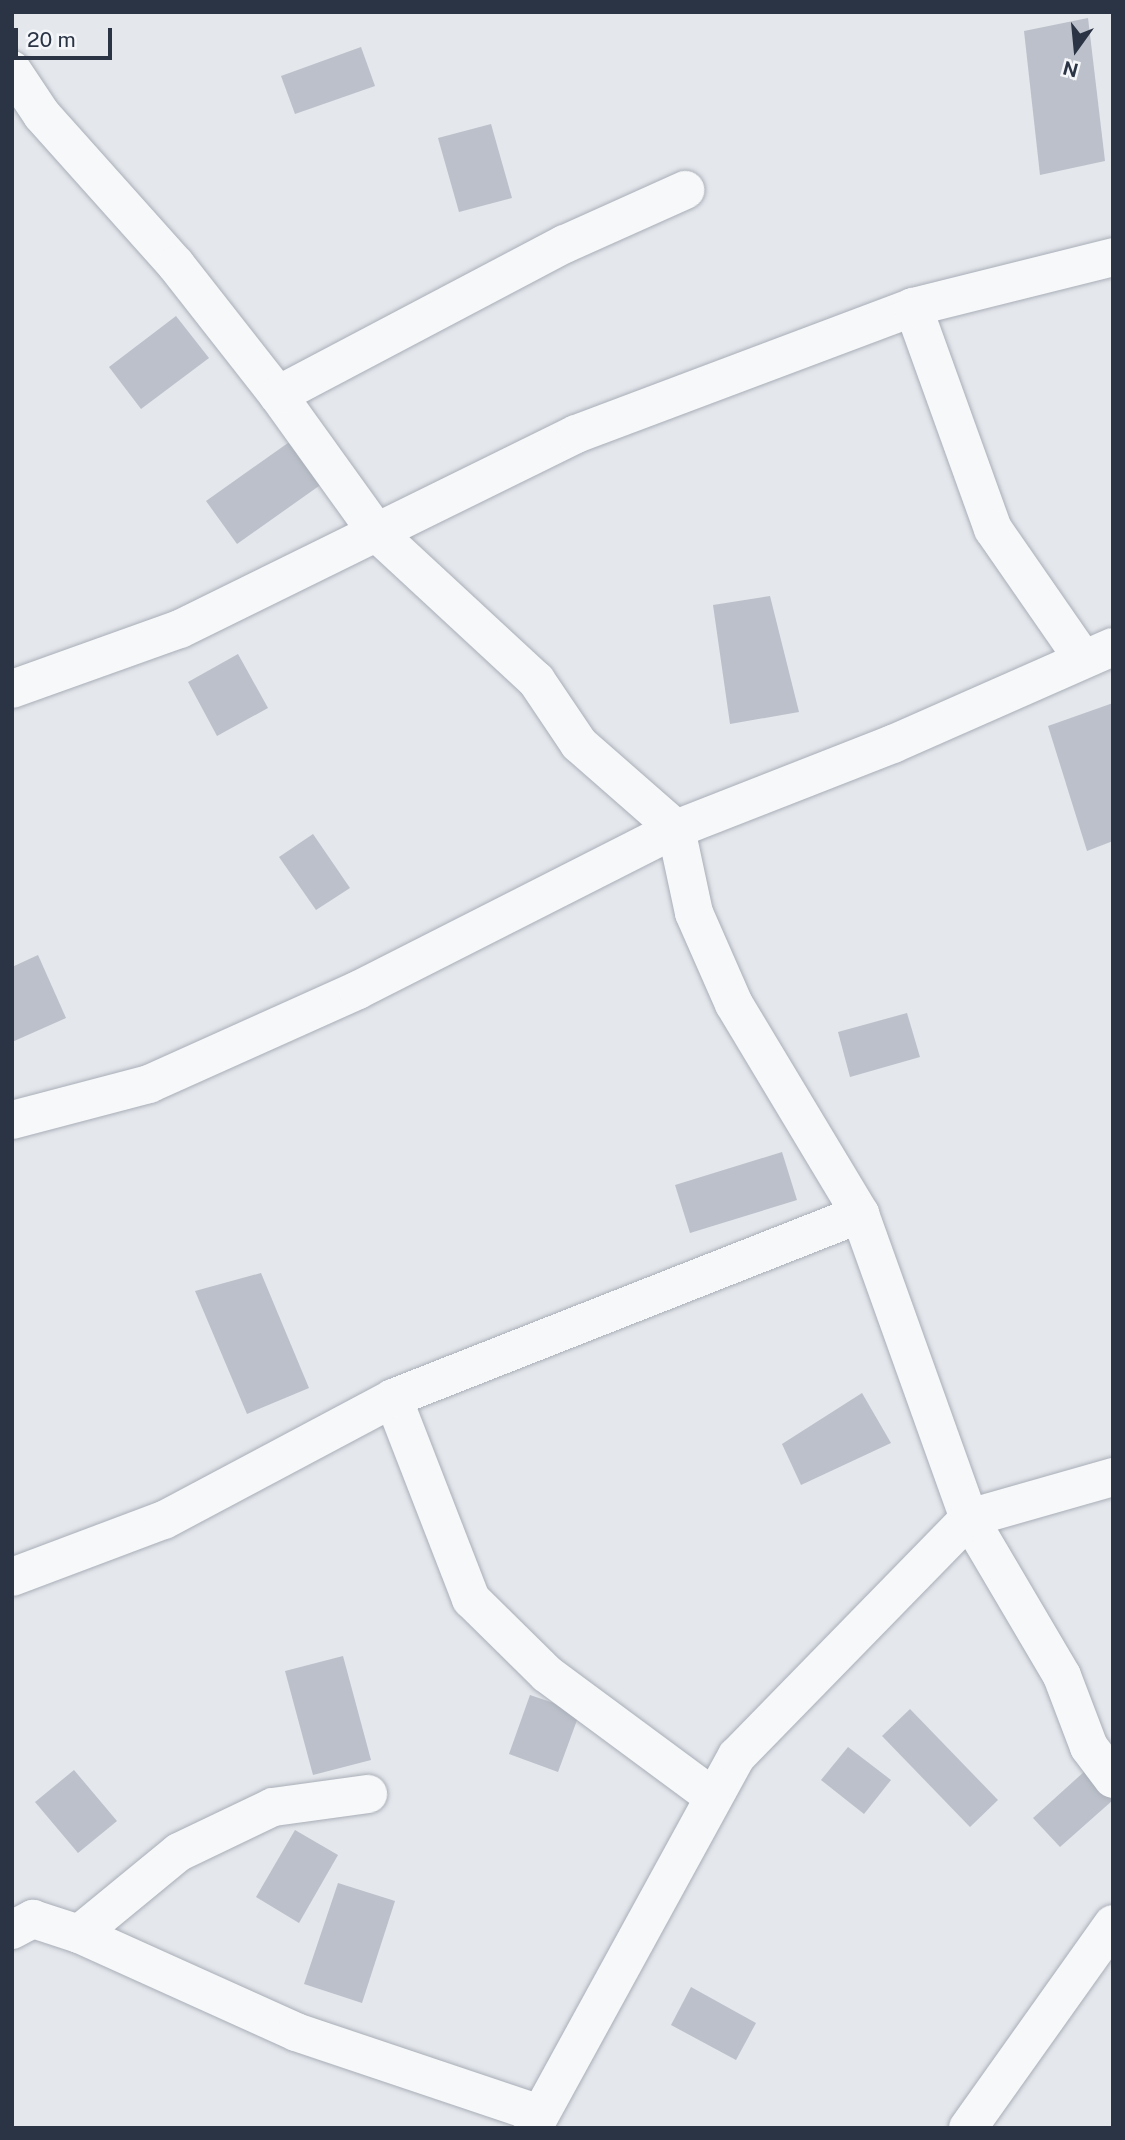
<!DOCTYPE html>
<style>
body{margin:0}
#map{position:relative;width:1125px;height:2140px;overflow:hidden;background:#e4e7ec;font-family:"Public Sans",sans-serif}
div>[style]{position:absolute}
.building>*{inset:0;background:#bbc0ca}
.roads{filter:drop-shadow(0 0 2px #a9aeb7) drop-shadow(0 0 2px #a9aeb7)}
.minor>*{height:38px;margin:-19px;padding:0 19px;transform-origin:19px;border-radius:19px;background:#f7f8fa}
span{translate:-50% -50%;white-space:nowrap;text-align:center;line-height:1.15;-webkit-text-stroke:5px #f4f6f9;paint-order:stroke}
.frame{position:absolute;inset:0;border:14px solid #2b3445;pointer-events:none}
.north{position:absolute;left:1041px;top:14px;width:70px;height:70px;-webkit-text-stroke:5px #f4f6f9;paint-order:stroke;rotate:195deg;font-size:19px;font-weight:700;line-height:28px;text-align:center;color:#2b3445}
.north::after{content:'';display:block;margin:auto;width:24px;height:32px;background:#2b3445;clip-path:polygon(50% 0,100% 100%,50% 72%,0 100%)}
.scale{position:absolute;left:14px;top:28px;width:98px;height:32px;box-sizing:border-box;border:4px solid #2b3445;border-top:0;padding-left:9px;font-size:21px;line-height:24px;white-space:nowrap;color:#2b3445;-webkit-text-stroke:5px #f4f6f9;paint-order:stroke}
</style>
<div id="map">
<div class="building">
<div style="clip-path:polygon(1088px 18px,1105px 161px,1040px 175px,1024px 31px)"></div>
<div style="clip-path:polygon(361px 47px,375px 86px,295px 114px,281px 76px)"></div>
<div style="clip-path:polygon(491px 124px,512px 198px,459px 212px,438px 138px)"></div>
<div style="clip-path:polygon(176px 316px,209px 358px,141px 409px,109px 367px)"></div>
<div style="clip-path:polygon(295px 438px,326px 481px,237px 544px,206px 501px)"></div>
<div style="clip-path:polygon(770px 596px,799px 712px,730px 724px,713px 605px)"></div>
<div style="clip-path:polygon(238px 654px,268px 708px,217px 736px,188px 682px)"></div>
<div style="clip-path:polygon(1113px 703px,1113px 841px,1087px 851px,1048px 726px)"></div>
<div style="clip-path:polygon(313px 834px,350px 888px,316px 910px,279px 857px)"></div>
<div style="clip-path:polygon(38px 955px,66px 1018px,12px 1042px,12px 967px)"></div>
<div style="clip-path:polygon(907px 1013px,920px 1057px,850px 1077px,838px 1032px)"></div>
<div style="clip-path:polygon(782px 1152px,797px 1200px,690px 1233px,675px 1185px)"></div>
<div style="clip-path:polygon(261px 1273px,309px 1388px,247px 1414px,195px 1291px)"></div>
<div style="clip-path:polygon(862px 1393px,891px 1443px,801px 1485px,782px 1444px)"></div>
<div style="clip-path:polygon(343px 1656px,371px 1760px,313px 1775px,285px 1671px)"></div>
<div style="clip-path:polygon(530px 1695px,580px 1712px,558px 1772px,509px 1754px)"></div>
<div style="clip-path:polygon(910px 1709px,998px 1800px,970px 1827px,882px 1736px)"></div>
<div style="clip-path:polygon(848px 1747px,891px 1780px,864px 1814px,821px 1780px)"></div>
<div style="clip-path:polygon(74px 1770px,117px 1821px,78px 1853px,35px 1802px)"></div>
<div style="clip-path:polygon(1086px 1770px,1113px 1800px,1060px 1847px,1033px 1818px)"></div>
<div style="clip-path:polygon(295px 1830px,338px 1855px,299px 1923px,256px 1897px)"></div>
<div style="clip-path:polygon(338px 1883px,395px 1901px,362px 2003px,304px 1984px)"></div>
<div style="clip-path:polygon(691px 1987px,756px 2023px,736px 2060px,671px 2025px)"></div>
</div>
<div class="roads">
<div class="minor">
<div style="left:12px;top:70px;width:54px;rotate:56.3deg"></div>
<div style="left:42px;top:115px;width:201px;rotate:48.2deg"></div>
<div style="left:176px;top:265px;width:165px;rotate:51.9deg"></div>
<div style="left:278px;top:395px;width:170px;rotate:54.3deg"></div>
<div style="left:377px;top:533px;width:217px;rotate:42.8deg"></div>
<div style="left:536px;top:680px;width:77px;rotate:56.1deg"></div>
<div style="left:579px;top:744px;width:129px;rotate:41.2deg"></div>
<div style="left:676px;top:829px;width:86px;rotate:77.9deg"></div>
<div style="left:694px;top:913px;width:99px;rotate:66.3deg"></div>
<div style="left:734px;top:1004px;width:245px;rotate:59deg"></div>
<div style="left:860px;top:1214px;width:323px;rotate:70.3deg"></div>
<div style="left:969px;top:1518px;width:183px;rotate:59.5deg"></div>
<div style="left:1062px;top:1676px;width:76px;rotate:69.2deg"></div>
<div style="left:1089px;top:1747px;width:40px;rotate:53deg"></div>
<div style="left:913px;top:307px;width:236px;rotate:70.2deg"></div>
<div style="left:993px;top:529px;width:158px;rotate:55.3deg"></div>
<div style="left:278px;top:395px;width:324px;rotate:-27.8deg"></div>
<div style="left:565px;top:244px;width:132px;rotate:-24.2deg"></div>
<div style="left:12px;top:689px;width:178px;rotate:-19.7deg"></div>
<div style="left:180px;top:629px;width:441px;rotate:-26.2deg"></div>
<div style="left:576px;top:434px;width:360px;rotate:-20.6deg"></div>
<div style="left:913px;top:307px;width:206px;rotate:-14deg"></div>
<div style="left:12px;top:1120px;width:142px;rotate:-14.7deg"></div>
<div style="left:149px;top:1084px;width:229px;rotate:-24.2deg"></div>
<div style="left:358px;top:990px;width:356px;rotate:-26.9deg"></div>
<div style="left:676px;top:829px;width:233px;rotate:-21.4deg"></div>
<div style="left:893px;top:744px;width:240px;rotate:-23.8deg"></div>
<div style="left:393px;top:1398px;width:216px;rotate:68.8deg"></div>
<div style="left:471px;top:1599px;width:107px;rotate:44.6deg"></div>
<div style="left:547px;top:1674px;width:205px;rotate:36.5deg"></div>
<div style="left:12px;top:1577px;width:162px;rotate:-20.6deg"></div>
<div style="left:164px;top:1520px;width:259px;rotate:-28deg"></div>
<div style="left:393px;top:1398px;width:502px;rotate:-21.5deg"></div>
<div style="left:12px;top:1930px;width:24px;rotate:-28deg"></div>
<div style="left:33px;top:1919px;width:48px;rotate:18.1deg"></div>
<div style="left:79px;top:1934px;width:238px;rotate:24.3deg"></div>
<div style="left:296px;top:2032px;width:257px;rotate:18.6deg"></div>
<div style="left:79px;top:1934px;width:129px;rotate:-39.4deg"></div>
<div style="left:179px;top:1852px;width:104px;rotate:-25.6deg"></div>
<div style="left:273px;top:1807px;width:96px;rotate:-7.8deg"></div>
<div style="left:533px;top:2128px;width:424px;rotate:-61.3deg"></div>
<div style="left:737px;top:1756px;width:332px;rotate:-45.7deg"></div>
<div style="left:969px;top:1518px;width:150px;rotate:-15.9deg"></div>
<div style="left:968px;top:2128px;width:250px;rotate:-54.6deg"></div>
</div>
</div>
<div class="frame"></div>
<div class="north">N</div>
<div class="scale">20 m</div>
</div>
